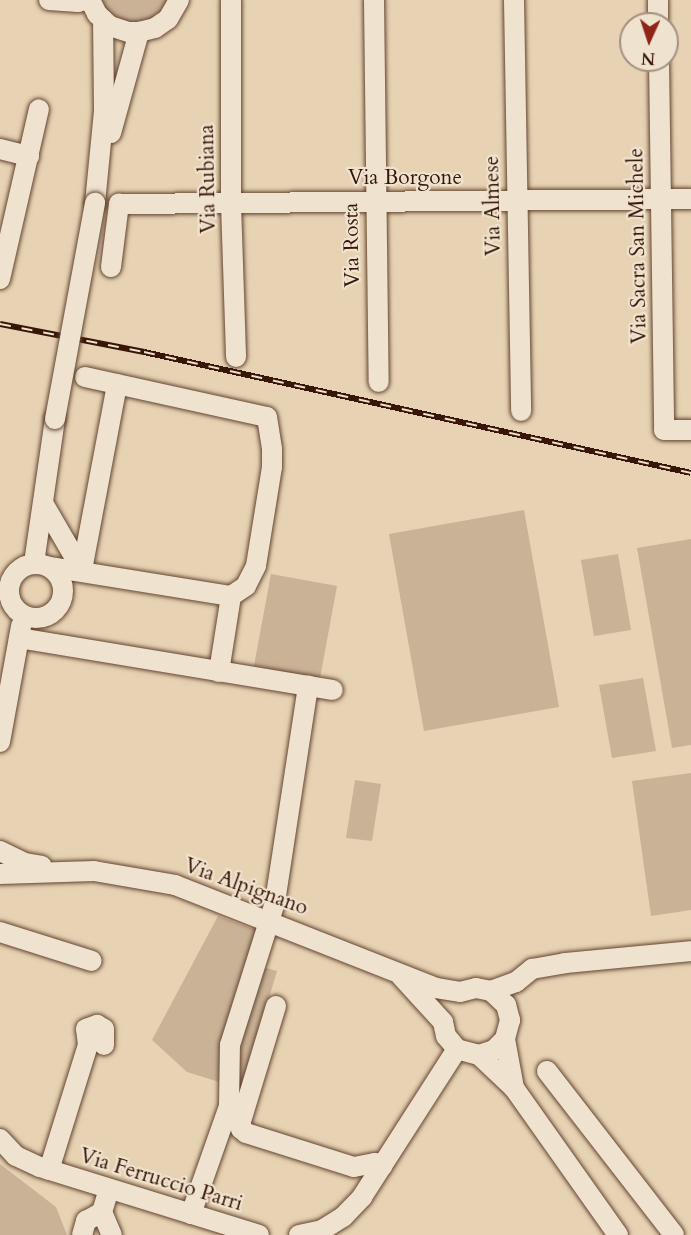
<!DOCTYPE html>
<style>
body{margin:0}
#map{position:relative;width:691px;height:1235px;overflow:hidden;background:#e7d2b3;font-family:Cardo,serif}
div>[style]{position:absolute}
.green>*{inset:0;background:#c9b296}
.roads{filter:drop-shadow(0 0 2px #634531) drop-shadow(0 0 2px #634531)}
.minor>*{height:20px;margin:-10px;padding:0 10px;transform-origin:10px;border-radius:10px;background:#efe2ce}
.minor>.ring{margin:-10px;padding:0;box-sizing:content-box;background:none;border:20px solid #efe2ce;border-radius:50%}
.rail>*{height:6px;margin-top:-3px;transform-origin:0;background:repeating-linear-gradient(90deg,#efe2ce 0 11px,#371606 0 22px);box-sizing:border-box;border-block:2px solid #371606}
.bridges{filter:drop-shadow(0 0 2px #634531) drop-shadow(0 0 2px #634531)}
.minor-bridge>*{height:20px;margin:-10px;padding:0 10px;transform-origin:10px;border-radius:10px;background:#efe2ce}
span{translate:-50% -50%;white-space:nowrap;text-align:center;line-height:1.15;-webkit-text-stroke:4.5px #efe2ce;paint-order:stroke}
.street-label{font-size:21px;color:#371606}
.north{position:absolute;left:619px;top:12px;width:60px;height:60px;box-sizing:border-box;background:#efe2ce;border:2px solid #a5907e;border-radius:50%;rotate:183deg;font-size:16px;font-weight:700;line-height:24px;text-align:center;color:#371606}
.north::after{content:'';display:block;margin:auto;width:21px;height:27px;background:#8f2418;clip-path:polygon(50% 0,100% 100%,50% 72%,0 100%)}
</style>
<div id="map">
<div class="green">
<div style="clip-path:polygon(97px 0,169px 0,157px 16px,134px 24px,109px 16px)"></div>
<div style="clip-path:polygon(524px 510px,559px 707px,424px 731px,389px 534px)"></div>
<div style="clip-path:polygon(691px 539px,691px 745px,672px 748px,637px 548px)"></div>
<div style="clip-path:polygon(618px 554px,631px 630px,594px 636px,581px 560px)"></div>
<div style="clip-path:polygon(271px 574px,337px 586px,320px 678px,254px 666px)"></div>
<div style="clip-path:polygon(643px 678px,656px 751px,612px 758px,599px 685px)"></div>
<div style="clip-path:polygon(691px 773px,691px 910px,651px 916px,632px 781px)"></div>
<div style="clip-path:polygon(355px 780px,381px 784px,372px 841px,346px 838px)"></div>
<div style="clip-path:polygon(218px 916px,271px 936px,263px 967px,277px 971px,242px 1089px,187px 1072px,152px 1040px)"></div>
<div style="clip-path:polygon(0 1164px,56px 1207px,67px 1235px,0 1235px)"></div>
</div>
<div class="roads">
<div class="minor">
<div style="left:49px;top:0;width:29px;rotate:4deg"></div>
<div style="left:78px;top:2px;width:6px;rotate:-18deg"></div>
<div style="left:90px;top:0;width:16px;rotate:63deg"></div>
<div style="left:97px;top:14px;width:18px;rotate:43deg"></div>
<div style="left:110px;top:26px;width:20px;rotate:18deg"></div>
<div style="left:129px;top:32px;width:10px"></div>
<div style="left:139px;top:32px;width:16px;rotate:-14deg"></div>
<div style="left:155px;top:28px;width:16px;rotate:-35deg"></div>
<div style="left:168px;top:19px;width:22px;rotate:-60deg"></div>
<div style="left:231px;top:0;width:204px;rotate:90deg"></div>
<div style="left:231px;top:204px;width:153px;rotate:88.1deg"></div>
<div style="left:374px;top:0;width:382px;rotate:89.3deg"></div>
<div style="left:514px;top:0;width:411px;rotate:89deg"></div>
<div style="left:658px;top:0;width:24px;rotate:90deg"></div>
<div style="left:659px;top:60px;width:370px;rotate:89.2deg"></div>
<div style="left:664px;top:430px;width:27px"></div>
<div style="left:111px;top:133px;width:105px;rotate:-74.5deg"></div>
<div style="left:0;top:149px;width:30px;rotate:14deg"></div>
<div style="left:95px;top:203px;width:92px;rotate:-84.4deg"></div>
<div style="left:104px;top:111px;width:91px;rotate:-90.6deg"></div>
<div style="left:111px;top:267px;width:64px;rotate:-82.8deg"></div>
<div style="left:119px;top:204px;width:572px;rotate:-0.5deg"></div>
<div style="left:0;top:279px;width:174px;rotate:-77.1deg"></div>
<div style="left:85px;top:377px;width:186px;rotate:12.4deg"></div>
<div style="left:267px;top:417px;width:32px;rotate:81deg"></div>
<div style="left:272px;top:449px;width:18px;rotate:90deg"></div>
<div style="left:272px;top:467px;width:100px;rotate:99.2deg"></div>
<div style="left:256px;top:566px;width:22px;rotate:117deg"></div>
<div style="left:246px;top:586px;width:18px;rotate:146deg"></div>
<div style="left:43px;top:503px;width:78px;rotate:59.8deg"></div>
<div style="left:34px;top:563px;width:146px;rotate:-81.7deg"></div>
<div class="ring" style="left:9px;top:564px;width:34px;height:34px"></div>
<div style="left:50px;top:567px;width:183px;rotate:9.1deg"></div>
<div style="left:231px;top:596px;width:77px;rotate:99deg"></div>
<div style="left:82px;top:570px;width:189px;rotate:-79.3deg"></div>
<div style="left:19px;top:638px;width:318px;rotate:9.4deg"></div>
<div style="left:0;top:742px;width:118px;rotate:-79.7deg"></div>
<div style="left:0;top:851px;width:28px;rotate:26deg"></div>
<div style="left:25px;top:863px;width:17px;rotate:10deg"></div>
<div style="left:0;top:874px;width:94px;rotate:-1.8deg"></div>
<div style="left:94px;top:871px;width:82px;rotate:9.8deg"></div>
<div style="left:175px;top:885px;width:281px;rotate:21.5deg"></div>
<div style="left:436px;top:988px;width:24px;rotate:9deg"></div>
<div style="left:460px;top:992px;width:16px;rotate:-14deg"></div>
<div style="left:476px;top:988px;width:15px;rotate:11deg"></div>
<div style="left:491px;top:991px;width:21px;rotate:43deg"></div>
<div style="left:506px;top:1005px;width:16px;rotate:75deg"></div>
<div style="left:510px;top:1020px;width:20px;rotate:105deg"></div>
<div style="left:505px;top:1039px;width:16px;rotate:135deg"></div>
<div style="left:494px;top:1050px;width:16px;rotate:162deg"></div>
<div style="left:479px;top:1055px;width:23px;rotate:-165deg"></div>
<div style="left:457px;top:1049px;width:17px;rotate:-130deg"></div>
<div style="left:446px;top:1036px;width:14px;rotate:-102deg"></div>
<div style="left:443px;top:1022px;width:62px;rotate:-132.4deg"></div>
<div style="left:0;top:932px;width:96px;rotate:17.5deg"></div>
<div style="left:491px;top:991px;width:27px;rotate:-20deg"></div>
<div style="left:516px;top:982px;width:21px;rotate:-39deg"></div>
<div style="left:532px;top:969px;width:34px;rotate:-10deg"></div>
<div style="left:565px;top:963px;width:127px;rotate:-5.4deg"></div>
<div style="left:276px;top:1006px;width:120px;rotate:106.9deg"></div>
<div style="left:241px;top:1121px;width:8px;rotate:90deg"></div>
<div style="left:241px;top:1129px;width:6px;rotate:39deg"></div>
<div style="left:246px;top:1133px;width:113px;rotate:17.5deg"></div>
<div style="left:354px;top:1167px;width:21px;rotate:-11deg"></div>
<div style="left:375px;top:1163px;width:8px;rotate:23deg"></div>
<div style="left:505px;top:1039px;width:50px;rotate:79.6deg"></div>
<div style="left:479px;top:1055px;width:48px;rotate:43.3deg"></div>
<div style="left:514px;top:1088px;width:180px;rotate:54.7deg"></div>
<div style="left:547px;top:1071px;width:207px;rotate:52.2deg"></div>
<div style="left:0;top:1139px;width:23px;rotate:47deg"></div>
<div style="left:16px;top:1156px;width:26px;rotate:25deg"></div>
<div style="left:40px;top:1167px;width:229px;rotate:17.2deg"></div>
<div style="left:49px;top:1170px;width:131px;rotate:-72.7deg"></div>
<div style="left:88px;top:1045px;width:16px;rotate:-97deg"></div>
<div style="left:86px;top:1029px;width:12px;rotate:-20deg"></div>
<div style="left:97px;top:1025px;width:8px;rotate:30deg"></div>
<div style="left:104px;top:1029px;width:16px;rotate:90deg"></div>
<div style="left:102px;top:1212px;width:25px;rotate:67deg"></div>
<div style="left:191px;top:1214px;width:114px;rotate:-70.6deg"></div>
<div style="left:229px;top:1106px;width:61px;rotate:-89.1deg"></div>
<div style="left:230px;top:1045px;width:150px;rotate:-72.5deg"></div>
<div style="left:275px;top:902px;width:219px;rotate:-81.3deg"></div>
<div style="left:82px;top:1235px;width:15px;rotate:-74deg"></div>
<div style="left:86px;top:1221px;width:18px;rotate:-29deg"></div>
<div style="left:102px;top:1212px;width:24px;rotate:-73deg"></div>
<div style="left:299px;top:1235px;width:24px;rotate:-12deg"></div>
<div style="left:322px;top:1230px;width:25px;rotate:-32deg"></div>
<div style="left:343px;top:1217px;width:28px;rotate:-46deg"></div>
<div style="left:362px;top:1197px;width:176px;rotate:-57.3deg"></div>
</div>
</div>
<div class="rail">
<div style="left:0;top:324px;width:147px;rotate:11deg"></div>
<div style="left:144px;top:352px;width:560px;rotate:12.47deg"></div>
</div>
<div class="bridges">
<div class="minor-bridge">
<div style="left:55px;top:419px;width:220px;rotate:-79.5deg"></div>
</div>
</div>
<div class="street-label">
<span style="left:405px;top:178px">Via Borgone</span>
<span style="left:208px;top:179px;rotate:-91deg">Via Rubiana</span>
<span style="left:493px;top:206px;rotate:-91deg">Via Almese</span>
<span style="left:352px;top:245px;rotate:-91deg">Via Rosta</span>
<span style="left:638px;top:246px;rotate:-91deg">Via Sacra San Michele</span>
<span style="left:246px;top:887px;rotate:20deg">Via Alpignano</span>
<span style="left:161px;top:1180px;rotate:17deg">Via Ferruccio Parri</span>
</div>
<div class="north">N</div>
</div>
